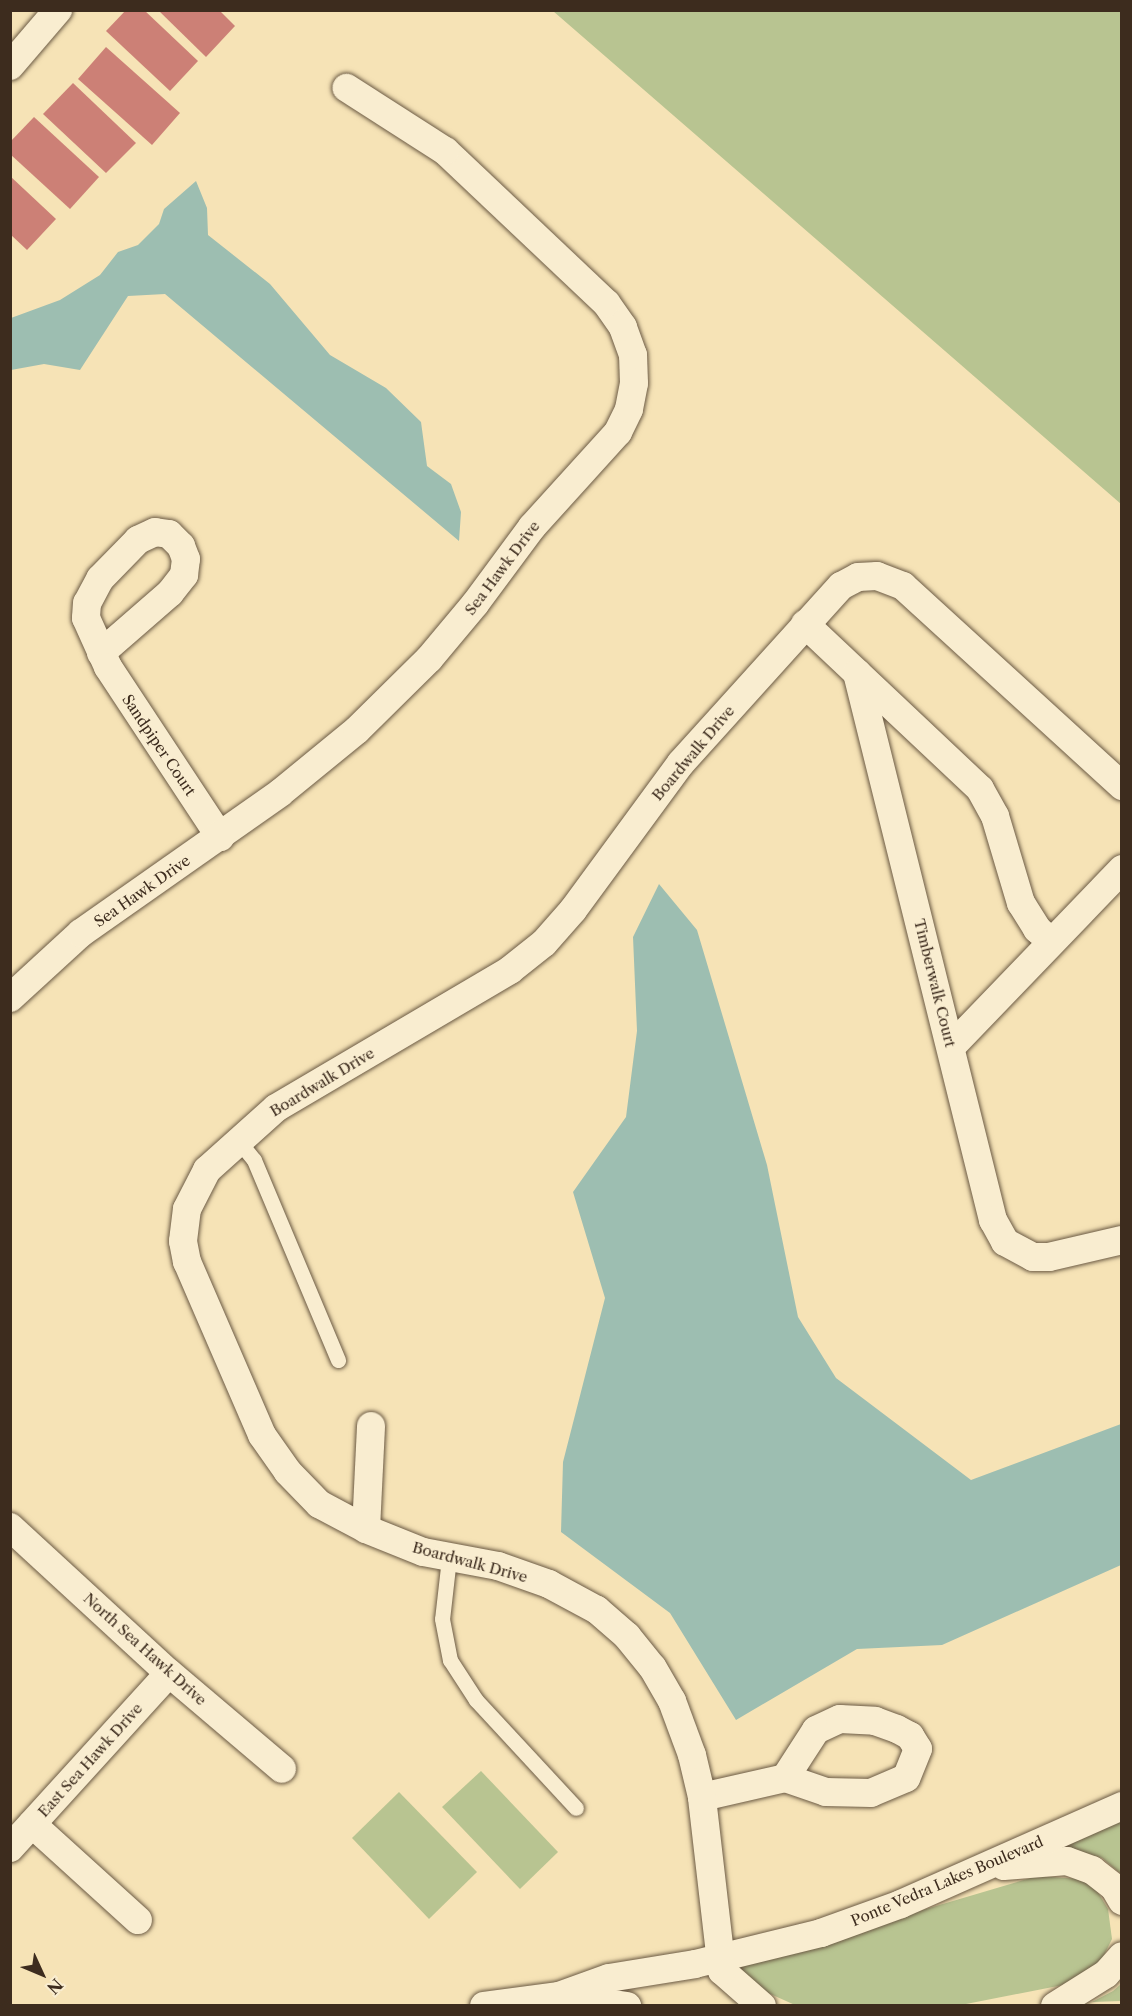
<!DOCTYPE html>
<style>
body{margin:0}
#map{position:relative;width:1132px;height:2016px;overflow:hidden;background:#f6e3b6;font-family:"Libre Caslon Text",serif}
div>[style]{position:absolute}
.green>*{inset:0;background:#b8c491}
.water>*{inset:0;background:#9dbeb1}
.building>*{inset:0;background:#cc8076}
.roads{filter:drop-shadow(0 0 2px #6b5a44) drop-shadow(0 0 2px #6b5a44)}
.service>*{height:15px;margin:-7.5px;padding:0 7.5px;transform-origin:7.5px;border-radius:7.5px;background:#f9edd0}
.minor>*{height:28px;margin:-14px;padding:0 14px;transform-origin:14px;border-radius:14px;background:#f9edd0}
span{translate:-50% -50%;white-space:nowrap;text-align:center;line-height:1.15;-webkit-text-stroke:5px #f9edd0;paint-order:stroke}
.street-label{font-size:15px;color:#3d2c1e}
.frame{position:absolute;inset:0;border:12px solid #3d2c1e;pointer-events:none}
.north{position:absolute;left:12px;top:1944px;width:60px;height:60px;-webkit-text-stroke:4px #f9edd0;paint-order:stroke;rotate:134deg;font-size:16px;font-weight:700;line-height:24px;text-align:center;color:#3d2c1e}
.north::after{content:'';display:block;margin:auto;width:21px;height:27px;background:#3d2c1e;clip-path:polygon(50% 0,100% 100%,50% 72%,0 100%)}
</style>
<div id="map">
<div class="green">
<div style="clip-path:polygon(553px 11px,1121px 11px,1121px 504px,945px 351px)"></div>
<div style="clip-path:polygon(481px 1771px,558px 1852px,520px 1889px,442px 1807px)"></div>
<div style="clip-path:polygon(399px 1792px,477px 1872px,429px 1919px,352px 1838px)"></div>
<div style="clip-path:polygon(1121px 1818px,1121px 1874px,1102px 1858px,1064px 1846px)"></div>
<div style="clip-path:polygon(1037px 1876px,1081px 1879px,1096px 1889px,1108px 1909px,1112px 1939px,1102px 1959px,1085px 1975px,1063px 1985px,961px 2005px,795px 2005px,757px 1988px,737px 1965px)"></div>
<div style="clip-path:polygon(1121px 1984px,1121px 2001px,1092px 2002px,1113px 1991px)"></div>
</div>
<div class="water">
<div style="clip-path:polygon(196px 181px,207px 208px,208px 235px,270px 284px,330px 355px,386px 388px,421px 422px,427px 466px,451px 484px,461px 512px,459px 541px,165px 294px,128px 296px,80px 370px,44px 364px,11px 370px,11px 318px,60px 300px,100px 275px,118px 252px,138px 245px,159px 224px,164px 209px)"></div>
<div style="clip-path:polygon(659px 884px,697px 930px,767px 1165px,798px 1317px,836px 1378px,971px 1480px,1121px 1424px,1121px 1565px,942px 1645px,857px 1649px,736px 1720px,670px 1613px,561px 1532px,563px 1462px,605px 1298px,573px 1192px,626px 1117px,637px 1031px,633px 937px)"></div>
</div>
<div class="building">
<div style="clip-path:polygon(126px 10px,144px 10px,198px 61px,170px 91px,106px 31px)"></div>
<div style="clip-path:polygon(158px 10px,219px 10px,235px 26px,206px 57px)"></div>
<div style="clip-path:polygon(106px 47px,180px 113px,152px 145px,78px 79px)"></div>
<div style="clip-path:polygon(73px 83px,136px 143px,106px 173px,43px 114px)"></div>
<div style="clip-path:polygon(34px 117px,99px 177px,70px 209px,10px 154px,10px 142px)"></div>
<div style="clip-path:polygon(10px 176px,56px 219px,27px 250px,10px 234px)"></div>
</div>
<div class="roads">
<div class="service">
<div style="left:237px;top:1139px;width:27px;rotate:51deg"></div>
<div style="left:254px;top:1160px;width:217px;rotate:67.2deg"></div>
<div style="left:449px;top:1558px;width:61px;rotate:96.5deg"></div>
<div style="left:442px;top:1619px;width:42px;rotate:79deg"></div>
<div style="left:450px;top:1660px;width:48px;rotate:57deg"></div>
<div style="left:476px;top:1700px;width:147px;rotate:47.2deg"></div>
</div>
<div class="minor">
<div style="left:10px;top:66px;width:74px;rotate:-49.4deg"></div>
<div style="left:805px;top:624px;width:71px;rotate:43.3deg"></div>
<div style="left:857px;top:673px;width:564px;rotate:76.04deg"></div>
<div style="left:993px;top:1220px;width:25px;rotate:61deg"></div>
<div style="left:1005px;top:1242px;width:32px;rotate:28deg"></div>
<div style="left:1033px;top:1257px;width:16px"></div>
<div style="left:1049px;top:1257px;width:75px;rotate:-13.1deg"></div>
<div style="left:101px;top:653px;width:91px;rotate:-41deg"></div>
<div style="left:170px;top:593px;width:23px;rotate:-52deg"></div>
<div style="left:184px;top:575px;width:16px;rotate:-83deg"></div>
<div style="left:186px;top:559px;width:14px;rotate:-111deg"></div>
<div style="left:181px;top:546px;width:17px;rotate:-135deg"></div>
<div style="left:169px;top:534px;width:14px;rotate:-172deg"></div>
<div style="left:155px;top:532px;width:19px;rotate:155deg"></div>
<div style="left:138px;top:540px;width:54px;rotate:134.3deg"></div>
<div style="left:100px;top:579px;width:27px;rotate:118deg"></div>
<div style="left:87px;top:603px;width:15px;rotate:94deg"></div>
<div style="left:86px;top:618px;width:54px;rotate:65.8deg"></div>
<div style="left:108px;top:667px;width:204px;rotate:56.6deg"></div>
<div style="left:857px;top:673px;width:169px;rotate:43.3deg"></div>
<div style="left:980px;top:789px;width:31px;rotate:61deg"></div>
<div style="left:995px;top:816px;width:91px;rotate:73.4deg"></div>
<div style="left:1021px;top:903px;width:31px;rotate:58deg"></div>
<div style="left:1037px;top:929px;width:18px;rotate:41deg"></div>
<div style="left:10px;top:998px;width:96px;rotate:-42.5deg"></div>
<div style="left:81px;top:933px;width:243px;rotate:-35.1deg"></div>
<div style="left:280px;top:793px;width:99px;rotate:-39.3deg"></div>
<div style="left:357px;top:730px;width:101px;rotate:-44.6deg"></div>
<div style="left:429px;top:659px;width:72px;rotate:-50.1deg"></div>
<div style="left:475px;top:604px;width:96px;rotate:-53.5deg"></div>
<div style="left:532px;top:527px;width:128px;rotate:-47.8deg"></div>
<div style="left:618px;top:432px;width:25px;rotate:-64deg"></div>
<div style="left:629px;top:409px;width:26px;rotate:-79deg"></div>
<div style="left:634px;top:383px;width:28px;rotate:-92deg"></div>
<div style="left:633px;top:355px;width:30px;rotate:-110deg"></div>
<div style="left:623px;top:327px;width:29px;rotate:-125deg"></div>
<div style="left:606px;top:303px;width:221px;rotate:-136.6deg"></div>
<div style="left:445px;top:151px;width:117px;rotate:-147.3deg"></div>
<div style="left:951px;top:1047px;width:247px;rotate:-46.1deg"></div>
<div style="left:10px;top:1527px;width:216px;rotate:42.6deg"></div>
<div style="left:169px;top:1673px;width:148px;rotate:40.3deg"></div>
<div style="left:366px;top:1529px;width:103px;rotate:-87.2deg"></div>
<div style="left:702px;top:1797px;width:85px;rotate:-12.9deg"></div>
<div style="left:785px;top:1778px;width:57px;rotate:-57.1deg"></div>
<div style="left:816px;top:1730px;width:26px;rotate:-25deg"></div>
<div style="left:840px;top:1719px;width:35px;rotate:3deg"></div>
<div style="left:875px;top:1721px;width:23px;rotate:20deg"></div>
<div style="left:897px;top:1729px;width:15px;rotate:28deg"></div>
<div style="left:910px;top:1736px;width:15px;rotate:58deg"></div>
<div style="left:918px;top:1749px;width:31px;rotate:112deg"></div>
<div style="left:906px;top:1778px;width:38px;rotate:157deg"></div>
<div style="left:871px;top:1793px;width:45px;rotate:-178.7deg"></div>
<div style="left:826px;top:1792px;width:43px;rotate:-161.1deg"></div>
<div style="left:32px;top:1824px;width:143px;rotate:42.2deg"></div>
<div style="left:10px;top:1848px;width:236px;rotate:-47.7deg"></div>
<div style="left:1004px;top:1866px;width:63px;rotate:-4.5deg"></div>
<div style="left:1067px;top:1861px;width:27px;rotate:20deg"></div>
<div style="left:1092px;top:1870px;width:28px;rotate:38deg"></div>
<div style="left:1114px;top:1887px;width:16px;rotate:60deg"></div>
<div style="left:561px;top:1996px;width:67px;rotate:8.6deg"></div>
<div style="left:484px;top:2006px;width:76px;rotate:-7.6deg"></div>
<div style="left:559px;top:1996px;width:53px;rotate:-19.8deg"></div>
<div style="left:609px;top:1978px;width:87px;rotate:-9.2deg"></div>
<div style="left:695px;top:1964px;width:130px;rotate:-13.8deg"></div>
<div style="left:821px;top:1933px;width:85px;rotate:-19.9deg"></div>
<div style="left:901px;top:1904px;width:242px;rotate:-23.9deg"></div>
<div style="left:762px;top:2006px;width:53px;rotate:-138.8deg"></div>
<div style="left:722px;top:1971px;width:175px;rotate:-96.6deg"></div>
<div style="left:702px;top:1797px;width:43px;rotate:-103.4deg"></div>
<div style="left:692px;top:1755px;width:58px;rotate:-110.3deg"></div>
<div style="left:672px;top:1701px;width:39px;rotate:-120deg"></div>
<div style="left:652px;top:1667px;width:40px;rotate:-129deg"></div>
<div style="left:627px;top:1636px;width:40px;rotate:-139deg"></div>
<div style="left:597px;top:1610px;width:55px;rotate:-151.6deg"></div>
<div style="left:549px;top:1584px;width:54px;rotate:-160.6deg"></div>
<div style="left:498px;top:1566px;width:76px;rotate:-169.4deg"></div>
<div style="left:423px;top:1552px;width:61px;rotate:-158deg"></div>
<div style="left:366px;top:1529px;width:53px;rotate:-152deg"></div>
<div style="left:319px;top:1504px;width:45px;rotate:-134.1deg"></div>
<div style="left:288px;top:1472px;width:45px;rotate:-125.1deg"></div>
<div style="left:262px;top:1435px;width:189px;rotate:-113.4deg"></div>
<div style="left:187px;top:1262px;width:21px;rotate:-101deg"></div>
<div style="left:183px;top:1241px;width:32px;rotate:-83deg"></div>
<div style="left:187px;top:1209px;width:44px;rotate:-62.9deg"></div>
<div style="left:207px;top:1170px;width:93px;rotate:-41.9deg"></div>
<div style="left:276px;top:1108px;width:272px;rotate:-30.5deg"></div>
<div style="left:510px;top:970px;width:43px;rotate:-38.5deg"></div>
<div style="left:544px;top:943px;width:44px;rotate:-48.7deg"></div>
<div style="left:573px;top:910px;width:182px;rotate:-53.7deg"></div>
<div style="left:681px;top:763px;width:239px;rotate:-47.9deg"></div>
<div style="left:841px;top:586px;width:19px;rotate:-28deg"></div>
<div style="left:858px;top:577px;width:19px;rotate:-3deg"></div>
<div style="left:877px;top:576px;width:28px;rotate:21deg"></div>
<div style="left:903px;top:586px;width:297px;rotate:42.4deg"></div>
<div style="left:1055px;top:2006px;width:60px;rotate:-32.1deg"></div>
<div style="left:1106px;top:1974px;width:24px;rotate:-48deg"></div>
</div>
</div>
<div class="street-label">
<span style="left:502px;top:568px;rotate:-53deg">Sea Hawk Drive</span>
<span style="left:159px;top:745px;rotate:56deg">Sandpiper Court</span>
<span style="left:693px;top:753px;rotate:-50deg">Boardwalk Drive</span>
<span style="left:142px;top:891px;rotate:-35deg">Sea Hawk Drive</span>
<span style="left:935px;top:983px;rotate:76deg">Timberwalk Court</span>
<span style="left:322px;top:1082px;rotate:-31deg">Boardwalk Drive</span>
<span style="left:470px;top:1562px;rotate:15deg">Boardwalk Drive</span>
<span style="left:145px;top:1649px;rotate:42deg">North Sea Hawk Drive</span>
<span style="left:90px;top:1760px;rotate:-48deg">East Sea Hawk Drive</span>
<span style="left:947px;top:1881px;rotate:-23deg">Ponte Vedra Lakes Boulevard</span>
</div>
<div class="frame"></div>
<div class="north">N</div>
</div>
